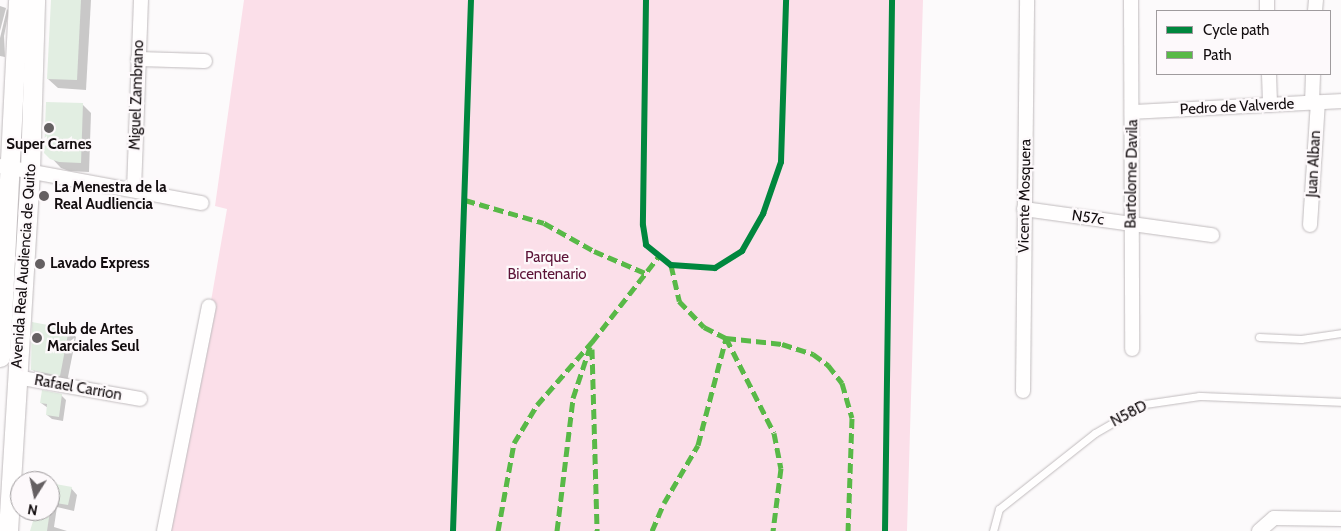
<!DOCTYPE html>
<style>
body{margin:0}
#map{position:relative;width:1341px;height:531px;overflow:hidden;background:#fcfafb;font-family:Cabin,sans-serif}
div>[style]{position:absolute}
.green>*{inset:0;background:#fbdfe9}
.shadow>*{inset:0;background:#0003}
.building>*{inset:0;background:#e2eee2}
.roads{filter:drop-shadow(0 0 1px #c0bbbd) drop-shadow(0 0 1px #c0bbbd)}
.service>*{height:7px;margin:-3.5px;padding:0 3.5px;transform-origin:3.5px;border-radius:3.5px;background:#fffefe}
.minor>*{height:14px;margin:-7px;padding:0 7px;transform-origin:7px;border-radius:7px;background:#fffefe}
.secondary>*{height:19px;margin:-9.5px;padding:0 9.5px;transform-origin:9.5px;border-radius:9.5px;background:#fffefe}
.quiet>*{height:5px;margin-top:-2.5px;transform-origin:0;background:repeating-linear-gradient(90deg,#58b947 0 10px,transparent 0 15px)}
.cycleway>*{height:6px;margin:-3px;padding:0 3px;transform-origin:3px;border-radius:3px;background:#00873e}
.dots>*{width:14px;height:14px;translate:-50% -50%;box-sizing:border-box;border:2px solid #fdf9fb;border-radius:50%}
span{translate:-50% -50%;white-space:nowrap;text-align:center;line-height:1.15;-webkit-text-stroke:4.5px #fdf9fb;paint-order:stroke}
.street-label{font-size:15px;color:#130d0f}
.poi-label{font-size:15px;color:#130d0f;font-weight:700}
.left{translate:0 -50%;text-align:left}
.park-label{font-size:15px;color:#5b1236}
.legend{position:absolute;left:1156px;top:10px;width:175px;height:65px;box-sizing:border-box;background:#fdf9fb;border:1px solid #9f9b9d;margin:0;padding:6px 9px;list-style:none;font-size:15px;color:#130d0f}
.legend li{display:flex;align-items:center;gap:10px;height:25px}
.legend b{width:25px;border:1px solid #9f9b9d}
.north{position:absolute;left:10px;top:471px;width:50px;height:50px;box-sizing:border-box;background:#fdf9fb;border:1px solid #9f9b9d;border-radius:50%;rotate:190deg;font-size:14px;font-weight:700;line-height:20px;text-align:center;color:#130d0f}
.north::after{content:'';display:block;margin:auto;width:18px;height:22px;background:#656062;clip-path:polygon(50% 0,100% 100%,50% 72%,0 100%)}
</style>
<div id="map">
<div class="green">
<div style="clip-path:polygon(244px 0,923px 0,907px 531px,171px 531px,227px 209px,215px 206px)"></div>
</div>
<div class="shadow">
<div style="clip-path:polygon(52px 0,91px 0,86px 90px,58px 88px,48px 79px)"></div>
<div style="clip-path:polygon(0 6px,6px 8px,0 31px)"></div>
<div style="clip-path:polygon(7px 9px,9px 11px,4px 36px,5px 57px,0 56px,0 38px)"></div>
<div style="clip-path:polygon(82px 104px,91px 113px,89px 172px,69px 171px,61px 168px,46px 152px)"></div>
<div style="clip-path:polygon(69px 330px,76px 337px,67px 382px,40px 377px,33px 370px)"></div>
<div style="clip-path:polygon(61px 395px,66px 400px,63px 421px,52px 419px,47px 415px,48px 408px,41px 403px)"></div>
<div style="clip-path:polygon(50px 484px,71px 488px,77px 495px,74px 511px,57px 507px,54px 527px,67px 531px,31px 531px,34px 520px,25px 511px,50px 511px)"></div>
</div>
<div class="building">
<div style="clip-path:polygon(51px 0,81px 0,77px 80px,47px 79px)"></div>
<div style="clip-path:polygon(46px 102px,83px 103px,81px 163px,59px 162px,50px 159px,44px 153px)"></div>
<div style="clip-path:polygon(32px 322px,69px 329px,60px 376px,31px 370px)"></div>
<div style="clip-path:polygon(42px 390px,62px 394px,59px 417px,46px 415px,47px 404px,40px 403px)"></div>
<div style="clip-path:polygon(50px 483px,72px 487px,68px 505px,50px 502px)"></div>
<div style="clip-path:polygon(36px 511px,50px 511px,47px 531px,30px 531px)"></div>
</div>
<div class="roads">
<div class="service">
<div style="left:1259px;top:337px;width:42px;rotate:2.7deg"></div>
<div style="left:1301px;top:339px;width:40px;rotate:-8.5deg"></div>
<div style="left:993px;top:531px;width:23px;rotate:-75deg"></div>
<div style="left:999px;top:509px;width:122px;rotate:-38.4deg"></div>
<div style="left:1095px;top:433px;width:58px;rotate:-30.1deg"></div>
<div style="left:1145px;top:404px;width:55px;rotate:-8.4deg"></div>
<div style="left:1199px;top:396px;width:142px;rotate:2.4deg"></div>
</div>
<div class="minor">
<div style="left:1131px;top:0;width:349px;rotate:89.8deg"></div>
<div style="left:1267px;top:0;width:11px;rotate:90deg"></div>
<div style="left:1315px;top:11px;width:11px;rotate:-85deg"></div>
<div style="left:138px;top:59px;width:67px;rotate:1.7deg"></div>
<div style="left:1269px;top:74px;width:31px;rotate:88deg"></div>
<div style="left:1312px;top:103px;width:29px;rotate:-88deg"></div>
<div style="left:1132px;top:112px;width:209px;rotate:-3deg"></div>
<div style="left:0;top:166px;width:205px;rotate:10.4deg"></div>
<div style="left:134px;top:190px;width:190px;rotate:-87.9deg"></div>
<div style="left:1024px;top:209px;width:190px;rotate:7.9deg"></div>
<div style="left:1310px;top:225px;width:123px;rotate:-86.3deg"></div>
<div style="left:17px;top:377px;width:125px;rotate:10.1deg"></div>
<div style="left:1023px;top:391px;width:391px;rotate:-89.4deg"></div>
<div style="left:164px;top:531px;width:229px;rotate:-78.7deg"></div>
<div style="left:1259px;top:531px;width:20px;rotate:-41deg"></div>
<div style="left:1274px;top:518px;width:67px;rotate:0.9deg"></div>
</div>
<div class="secondary">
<div style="left:0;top:357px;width:357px;rotate:-87.1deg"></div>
<div style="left:8px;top:531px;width:361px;rotate:-86.5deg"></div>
<div style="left:30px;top:171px;width:171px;rotate:-88.3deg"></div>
</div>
</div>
<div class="quiet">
<div style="left:465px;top:200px;width:82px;rotate:16.2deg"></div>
<div style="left:544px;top:223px;width:57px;rotate:29.2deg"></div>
<div style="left:594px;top:251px;width:56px;rotate:23.3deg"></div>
<div style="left:671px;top:265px;width:37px;rotate:77deg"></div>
<div style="left:679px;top:301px;width:36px;rotate:46deg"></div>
<div style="left:704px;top:327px;width:25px;rotate:27deg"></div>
<div style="left:726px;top:338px;width:56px;rotate:6.1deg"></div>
<div style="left:782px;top:344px;width:33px;rotate:18deg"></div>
<div style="left:813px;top:354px;width:19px;rotate:36deg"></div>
<div style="left:828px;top:365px;width:23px;rotate:52deg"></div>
<div style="left:842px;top:383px;width:36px;rotate:74deg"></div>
<div style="left:852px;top:418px;width:113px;rotate:92deg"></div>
<div style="left:726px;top:338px;width:106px;rotate:63.2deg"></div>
<div style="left:774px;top:433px;width:36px;rotate:79deg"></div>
<div style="left:781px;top:468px;width:64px;rotate:97.2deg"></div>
<div style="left:592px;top:349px;width:182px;rotate:88.4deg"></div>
<div style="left:498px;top:531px;width:89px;rotate:-79.7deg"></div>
<div style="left:514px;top:443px;width:44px;rotate:-58.8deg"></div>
<div style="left:537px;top:405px;width:84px;rotate:-48.9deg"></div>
<div style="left:592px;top:342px;width:109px;rotate:-52.1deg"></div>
<div style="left:557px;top:531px;width:134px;rotate:-83.1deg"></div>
<div style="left:573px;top:398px;width:54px;rotate:-71.6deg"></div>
<div style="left:652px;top:531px;width:30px;rotate:-67deg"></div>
<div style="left:664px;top:503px;width:67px;rotate:-59.6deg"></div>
<div style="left:698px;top:445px;width:111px;rotate:-75.3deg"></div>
</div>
<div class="cycleway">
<div style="left:646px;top:0;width:225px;rotate:90.8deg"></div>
<div style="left:643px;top:225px;width:20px;rotate:81deg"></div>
<div style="left:646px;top:245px;width:32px;rotate:39deg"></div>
<div style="left:671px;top:265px;width:44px;rotate:3.9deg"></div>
<div style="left:715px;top:268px;width:32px;rotate:-32deg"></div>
<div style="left:742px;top:251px;width:43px;rotate:-60.4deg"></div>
<div style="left:763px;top:214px;width:55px;rotate:-70.9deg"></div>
<div style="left:781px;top:162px;width:162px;rotate:-88.2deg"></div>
<div style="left:453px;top:531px;width:531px;rotate:-88.06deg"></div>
<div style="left:885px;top:531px;width:531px;rotate:-89.24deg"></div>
</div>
<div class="dots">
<div style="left:49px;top:128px;background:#656062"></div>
<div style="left:44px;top:196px;background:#656062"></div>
<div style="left:40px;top:264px;background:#656062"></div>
<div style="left:37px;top:338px;background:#656062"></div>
</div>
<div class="street-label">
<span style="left:137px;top:95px;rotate:-88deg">Miguel Zambrano</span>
<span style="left:1237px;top:107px;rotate:-3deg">Pedro de Valverde</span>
<span style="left:1314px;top:164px;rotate:-87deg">Juan Alban</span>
<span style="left:1132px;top:174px;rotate:-89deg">Bartolome Davila</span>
<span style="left:1025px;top:196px;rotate:-89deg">Vicente Mosquera</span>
<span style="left:1088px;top:218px;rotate:8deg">N57c</span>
<span style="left:24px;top:266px;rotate:-86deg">Avenida Real Audiencia de Quito</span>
<span style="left:78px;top:388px;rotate:10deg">Rafael Carrion</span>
<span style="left:1129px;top:414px;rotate:-28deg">N58D</span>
</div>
<div class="poi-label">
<span style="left:49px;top:145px">Super Carnes</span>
<span class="left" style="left:54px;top:196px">La Menestra de la<br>Real Audliencia</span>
<span class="left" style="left:50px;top:264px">Lavado Express</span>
<span class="left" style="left:47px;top:338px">Club de Artes<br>Marciales Seul</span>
</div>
<div class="park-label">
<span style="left:547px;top:266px">Parque<br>Bicentenario</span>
</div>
<ul class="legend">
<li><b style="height:6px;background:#00873e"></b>Cycle path</li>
<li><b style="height:6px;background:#58b947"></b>Path</li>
</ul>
<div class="north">N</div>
</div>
